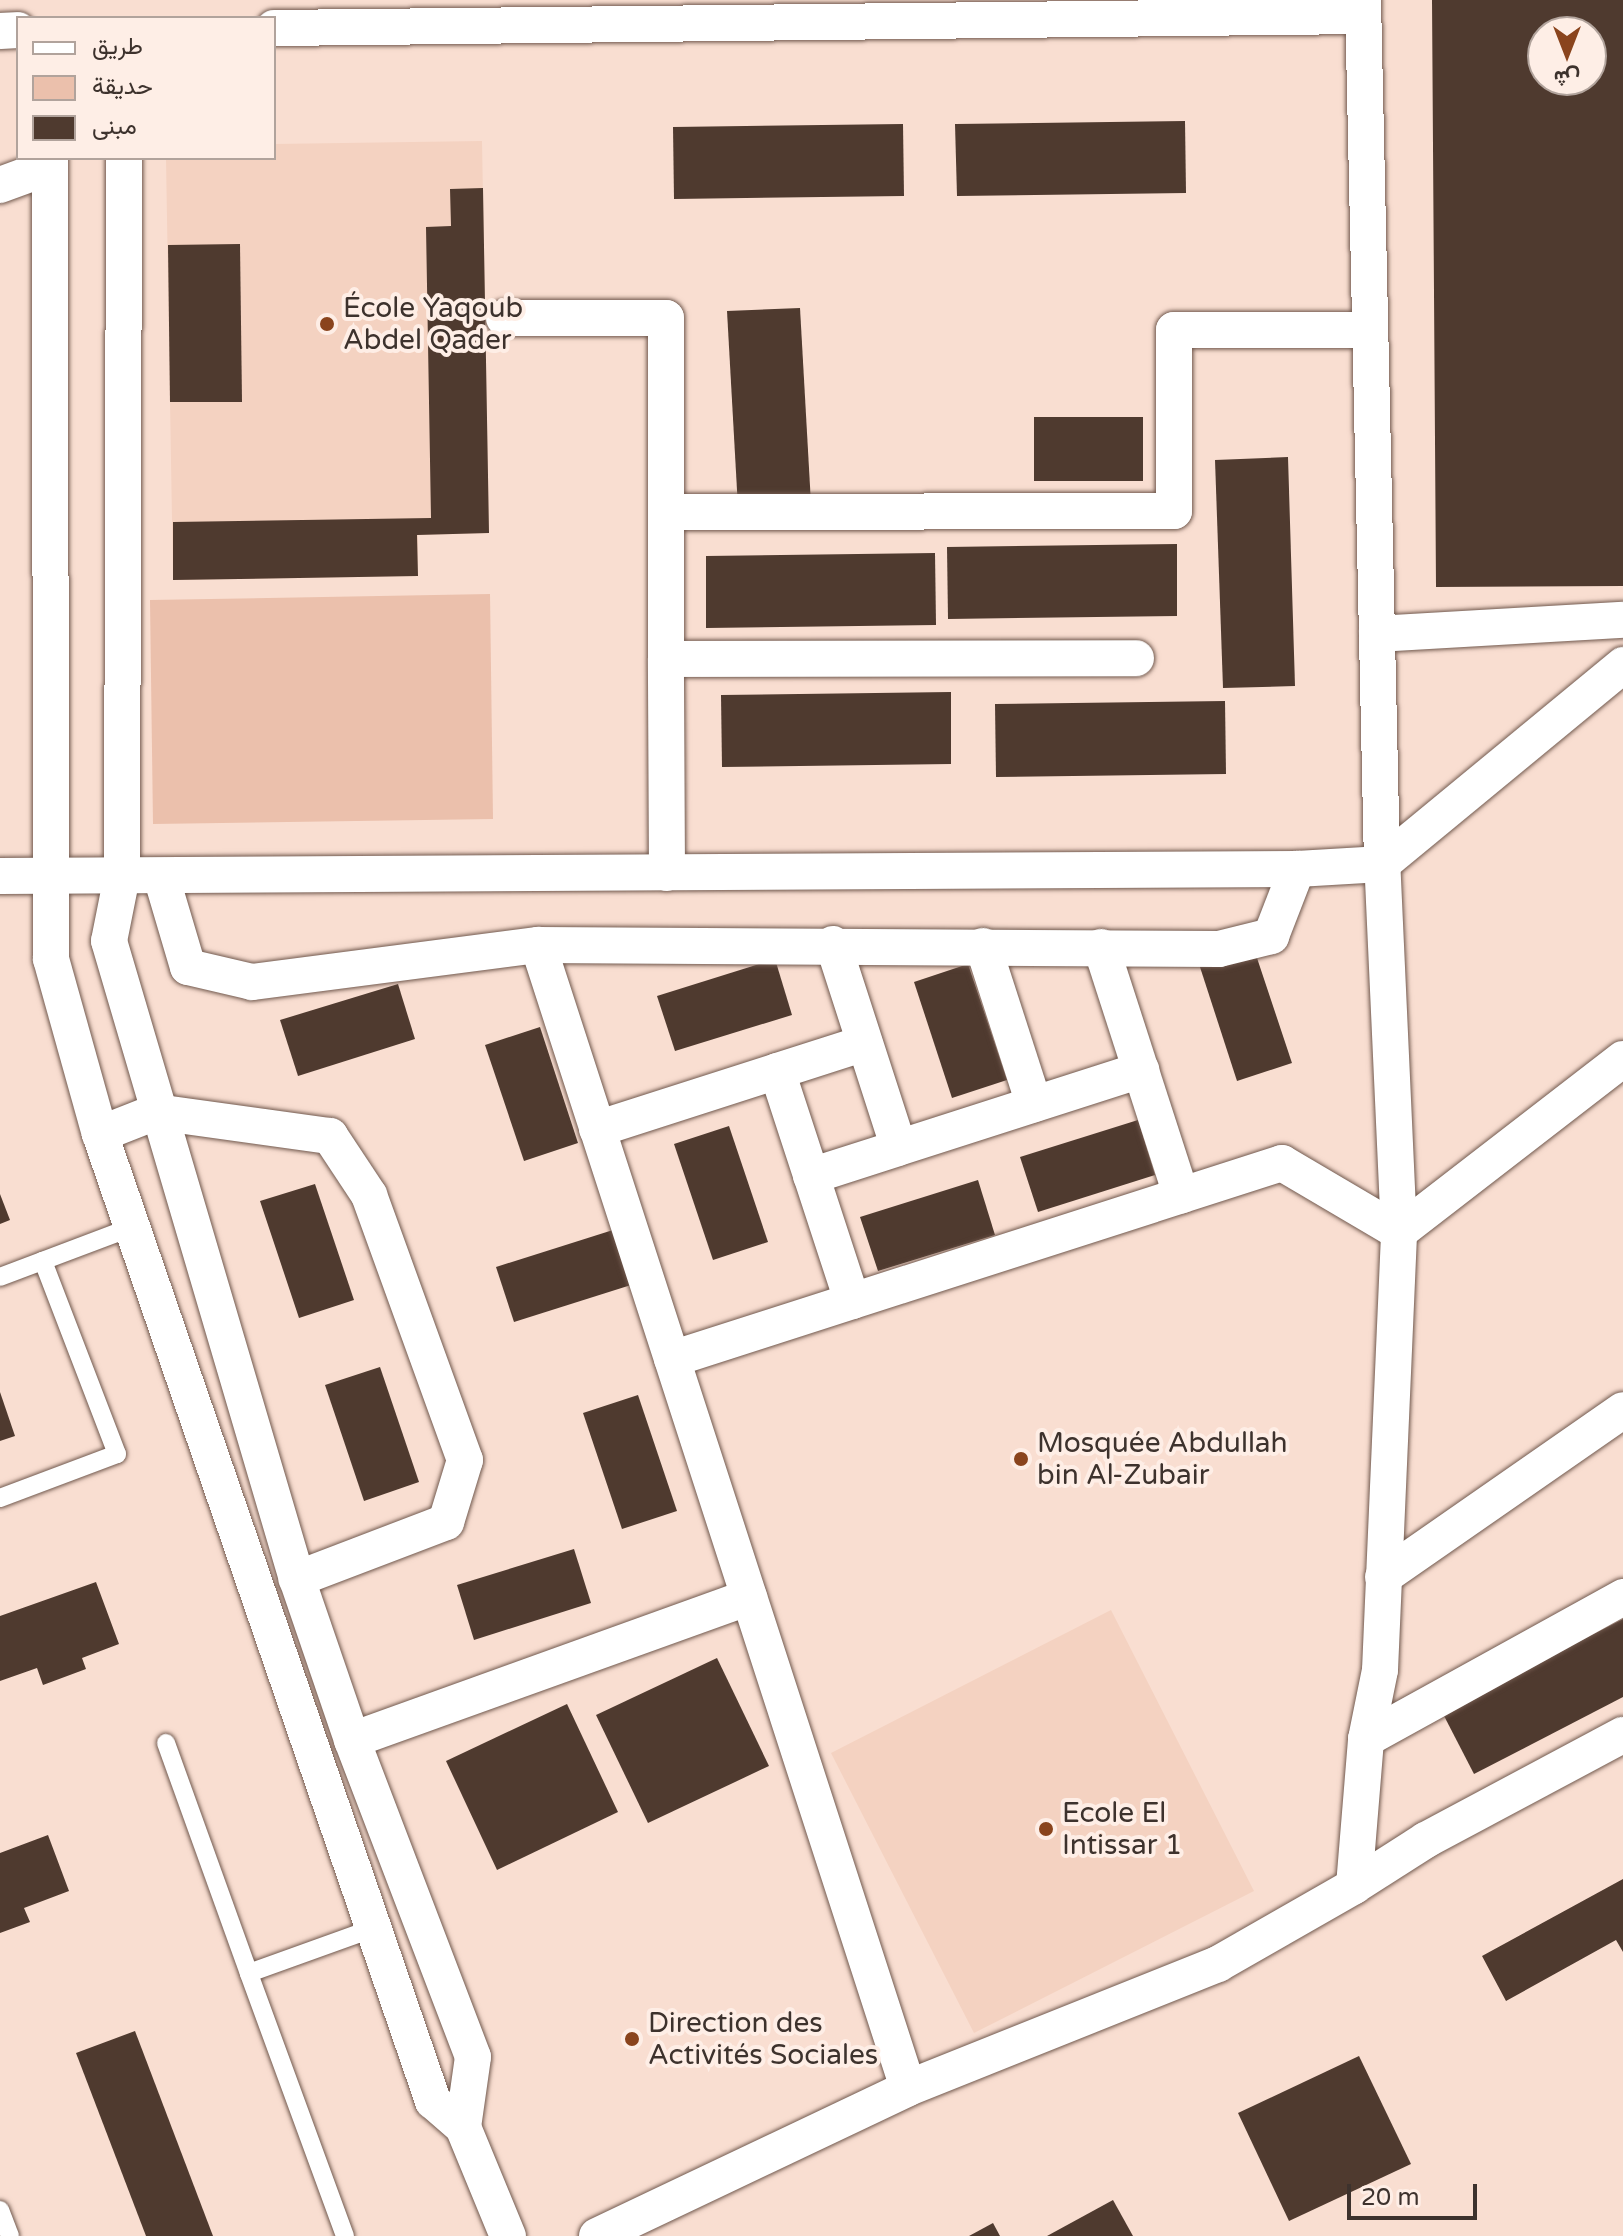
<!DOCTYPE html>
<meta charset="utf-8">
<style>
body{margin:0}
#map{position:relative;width:1623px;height:2236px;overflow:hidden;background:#f9ded1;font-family:"Varela Round",Vazirmatn,sans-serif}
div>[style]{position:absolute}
.built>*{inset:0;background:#f4d2c1}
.green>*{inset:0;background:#ebc0ac}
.building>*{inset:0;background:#4f3a2f}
.roads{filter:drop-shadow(0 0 2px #71594e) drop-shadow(0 0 2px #71594e)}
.service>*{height:18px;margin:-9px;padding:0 9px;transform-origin:9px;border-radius:9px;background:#fff}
.minor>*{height:36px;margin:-18px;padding:0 18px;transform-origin:18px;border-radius:18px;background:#fff}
.dots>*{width:22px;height:22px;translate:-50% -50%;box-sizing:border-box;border:4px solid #feeee6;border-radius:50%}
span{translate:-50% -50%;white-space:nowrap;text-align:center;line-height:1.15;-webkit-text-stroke:8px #feeee6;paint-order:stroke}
.poi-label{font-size:28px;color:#3d322d}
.left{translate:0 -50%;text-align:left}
.legend{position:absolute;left:16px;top:16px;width:260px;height:144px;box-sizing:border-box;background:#feeee6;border:2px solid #b1a39c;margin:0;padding:10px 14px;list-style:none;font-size:24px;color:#3d322d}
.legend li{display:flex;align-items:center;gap:16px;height:40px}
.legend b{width:40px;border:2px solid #b1a39c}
.north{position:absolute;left:1527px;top:16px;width:80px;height:80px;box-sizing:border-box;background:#feeee6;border:2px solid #b1a39c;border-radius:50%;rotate:180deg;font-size:22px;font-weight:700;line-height:32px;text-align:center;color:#3d322d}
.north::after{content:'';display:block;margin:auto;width:28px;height:36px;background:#8a441d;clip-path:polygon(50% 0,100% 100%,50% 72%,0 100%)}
.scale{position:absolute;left:1347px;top:2184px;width:130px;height:36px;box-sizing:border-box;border:4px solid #3d322d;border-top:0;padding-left:10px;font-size:24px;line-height:28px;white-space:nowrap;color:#3d322d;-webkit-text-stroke:6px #feeee6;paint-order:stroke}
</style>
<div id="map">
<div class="built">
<div style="clip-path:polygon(482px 141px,489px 533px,418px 535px,418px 576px,173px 580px,166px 158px,274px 158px,274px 144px)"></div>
<div style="clip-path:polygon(1111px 1610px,1254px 1891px,974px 2033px,831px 1753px)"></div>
</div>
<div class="green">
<div style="clip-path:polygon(490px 594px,493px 819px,153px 824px,150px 600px)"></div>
</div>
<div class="building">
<div style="clip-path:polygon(evenodd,1432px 0,1623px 0,1623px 586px,1436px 587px,1432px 0,1543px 32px,1591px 32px,1591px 80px,1543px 80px,1543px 32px)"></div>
<div style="clip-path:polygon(1185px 121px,1186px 193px,957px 196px,955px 124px)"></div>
<div style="clip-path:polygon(903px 124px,904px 196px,674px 199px,673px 127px)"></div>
<div style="clip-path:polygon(483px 188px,489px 533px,417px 535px,418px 576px,173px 580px,173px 522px,431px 518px,426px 227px,451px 226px,450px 189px)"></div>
<div style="clip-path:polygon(240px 244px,242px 402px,170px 402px,168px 245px)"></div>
<div style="clip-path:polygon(800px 308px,811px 504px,738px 508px,727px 311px)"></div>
<div style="clip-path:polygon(1034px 417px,1143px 417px,1143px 481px,1034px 481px)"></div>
<div style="clip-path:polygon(1288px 457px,1295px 686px,1223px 688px,1215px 460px)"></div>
<div style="clip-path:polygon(1177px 544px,1177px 616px,948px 619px,947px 547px)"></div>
<div style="clip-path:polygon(935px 553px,936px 625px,706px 628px,706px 556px)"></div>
<div style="clip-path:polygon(951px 692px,951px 764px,722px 767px,721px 695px)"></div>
<div style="clip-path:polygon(1225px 701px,1226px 774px,996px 777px,995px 704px)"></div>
<div style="clip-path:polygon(1253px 946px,1292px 1063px,1237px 1081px,1199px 964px)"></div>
<div style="clip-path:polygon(775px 959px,792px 1015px,675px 1051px,657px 996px)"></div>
<div style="clip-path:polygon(968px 964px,1007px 1080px,952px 1098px,914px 982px)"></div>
<div style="clip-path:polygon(398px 984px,415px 1039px,298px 1076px,280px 1020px)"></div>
<div style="clip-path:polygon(540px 1027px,578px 1143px,524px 1161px,485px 1045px)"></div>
<div style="clip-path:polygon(1138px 1120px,1155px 1175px,1038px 1212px,1020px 1157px)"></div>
<div style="clip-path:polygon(729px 1126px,768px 1242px,713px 1260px,674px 1144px)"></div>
<div style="clip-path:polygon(978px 1180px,995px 1235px,878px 1271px,860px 1217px)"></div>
<div style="clip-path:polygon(315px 1184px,354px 1300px,299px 1318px,260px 1201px)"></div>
<div style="clip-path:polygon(0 1194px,10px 1220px,0 1224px)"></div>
<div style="clip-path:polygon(613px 1230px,631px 1285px,514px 1322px,496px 1267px)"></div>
<div style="clip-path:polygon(380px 1367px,419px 1482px,364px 1501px,325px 1385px)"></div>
<div style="clip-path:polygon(0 1392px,15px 1436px,0 1441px)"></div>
<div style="clip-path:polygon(638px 1395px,677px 1511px,622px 1529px,583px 1413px)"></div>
<div style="clip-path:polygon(574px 1549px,591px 1603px,474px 1640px,457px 1585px)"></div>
<div style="clip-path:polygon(96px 1582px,119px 1644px,82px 1658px,86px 1669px,43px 1685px,37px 1668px,0 1681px,0 1616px)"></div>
<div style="clip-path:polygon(1623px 1619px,1623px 1697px,1474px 1774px,1442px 1712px)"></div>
<div style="clip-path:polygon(717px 1658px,769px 1766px,648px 1823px,596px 1715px)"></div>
<div style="clip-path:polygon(567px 1704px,618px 1812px,497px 1870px,446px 1761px)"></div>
<div style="clip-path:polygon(48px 1835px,69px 1891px,24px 1908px,30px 1922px,0 1933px,0 1853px)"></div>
<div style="clip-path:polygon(1623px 1879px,1623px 1952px,1616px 1940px,1506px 2001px,1482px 1956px)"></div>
<div style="clip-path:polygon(135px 2031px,213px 2236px,146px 2236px,76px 2053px)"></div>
<div style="clip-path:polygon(1359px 2056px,1411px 2164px,1289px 2221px,1238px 2113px)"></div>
<div style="clip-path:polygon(1113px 2200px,1133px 2236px,1047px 2236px)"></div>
<div style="clip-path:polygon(993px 2223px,1000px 2236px,969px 2236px)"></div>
</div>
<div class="roads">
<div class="service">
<div style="left:0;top:1277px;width:141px;rotate:-20.7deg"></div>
<div style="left:0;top:1498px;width:125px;rotate:-20.6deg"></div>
<div style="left:117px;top:1454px;width:207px;rotate:-111deg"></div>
<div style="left:166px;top:1743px;width:245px;rotate:70.2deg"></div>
<div style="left:0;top:2210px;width:28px;rotate:69deg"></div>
<div style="left:345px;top:2236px;width:280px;rotate:-110.1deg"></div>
<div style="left:249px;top:1973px;width:133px;rotate:-19.8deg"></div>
</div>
<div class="minor">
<div style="left:274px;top:28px;width:1089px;rotate:-0.63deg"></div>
<div style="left:0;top:31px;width:18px;rotate:-3deg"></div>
<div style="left:50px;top:158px;width:801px;rotate:89.93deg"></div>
<div style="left:51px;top:959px;width:182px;rotate:74.4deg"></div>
<div style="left:100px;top:1134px;width:1023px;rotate:71deg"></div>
<div style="left:433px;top:2101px;width:40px;rotate:41deg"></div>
<div style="left:463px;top:2127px;width:118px;rotate:67.6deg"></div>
<div style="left:124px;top:158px;width:718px;rotate:90.16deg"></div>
<div style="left:122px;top:876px;width:66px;rotate:101.3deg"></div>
<div style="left:109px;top:941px;width:665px;rotate:73.58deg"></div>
<div style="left:297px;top:1579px;width:170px;rotate:71.1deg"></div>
<div style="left:352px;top:1740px;width:339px;rotate:69.1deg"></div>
<div style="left:473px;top:2057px;width:71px;rotate:98.1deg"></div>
<div style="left:0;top:185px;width:52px;rotate:-20.2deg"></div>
<div style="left:504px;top:318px;width:162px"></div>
<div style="left:666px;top:318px;width:194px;rotate:90deg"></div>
<div style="left:1377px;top:634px;width:246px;rotate:-3.3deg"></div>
<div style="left:666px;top:659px;width:147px;rotate:-90deg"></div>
<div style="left:666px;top:512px;width:508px;rotate:-0.11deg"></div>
<div style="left:1174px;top:511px;width:181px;rotate:-90deg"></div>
<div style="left:1174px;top:330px;width:196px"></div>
<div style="left:667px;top:873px;width:214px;rotate:-90.3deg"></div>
<div style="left:666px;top:659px;width:470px;rotate:-0.1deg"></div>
<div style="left:0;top:876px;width:1297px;rotate:-0.31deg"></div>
<div style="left:1297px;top:869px;width:85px;rotate:-3.4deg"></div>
<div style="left:1382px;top:864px;width:313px;rotate:-39.5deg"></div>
<div style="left:161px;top:876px;width:95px;rotate:73.5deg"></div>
<div style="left:188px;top:967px;width:66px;rotate:13.2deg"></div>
<div style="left:252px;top:982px;width:288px;rotate:-7.4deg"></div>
<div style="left:538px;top:945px;width:681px;rotate:0.34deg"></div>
<div style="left:1219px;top:949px;width:54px;rotate:-14deg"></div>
<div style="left:1271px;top:936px;width:72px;rotate:-68.8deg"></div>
<div style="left:833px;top:944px;width:214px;rotate:72.1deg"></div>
<div style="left:538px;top:945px;width:1201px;rotate:72.06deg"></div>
<div style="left:983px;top:946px;width:166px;rotate:72.1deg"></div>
<div style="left:1101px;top:947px;width:261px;rotate:72.1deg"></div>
<div style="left:777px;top:1071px;width:242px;rotate:71.9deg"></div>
<div style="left:597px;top:1129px;width:281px;rotate:-17.8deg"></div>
<div style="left:100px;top:1134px;width:60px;rotate:-21.4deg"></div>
<div style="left:156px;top:1112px;width:176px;rotate:7.9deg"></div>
<div style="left:330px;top:1136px;width:71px;rotate:56.5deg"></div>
<div style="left:369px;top:1195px;width:282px;rotate:70.1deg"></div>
<div style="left:465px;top:1460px;width:65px;rotate:107deg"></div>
<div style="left:446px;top:1522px;width:160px;rotate:159.1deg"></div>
<div style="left:811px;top:1176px;width:347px;rotate:-17.8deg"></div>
<div style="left:672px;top:1359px;width:641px;rotate:-17.81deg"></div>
<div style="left:1282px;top:1163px;width:136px;rotate:30.5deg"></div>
<div style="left:1399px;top:1232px;width:283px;rotate:-37.7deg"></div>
<div style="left:1383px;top:1577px;width:292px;rotate:-34.8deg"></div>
<div style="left:1366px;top:1739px;width:294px;rotate:-28.9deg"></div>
<div style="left:352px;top:1740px;width:422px;rotate:-19.8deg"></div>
<div style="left:1354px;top:1886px;width:85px;rotate:-32.6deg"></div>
<div style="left:1426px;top:1840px;width:223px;rotate:-28.1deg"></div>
<div style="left:597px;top:2236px;width:344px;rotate:-25.4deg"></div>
<div style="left:908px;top:2088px;width:334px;rotate:-21.8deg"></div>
<div style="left:1218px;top:1964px;width:157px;rotate:-29.8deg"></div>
<div style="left:1354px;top:1886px;width:147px;rotate:-85.3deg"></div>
<div style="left:1366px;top:1739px;width:70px;rotate:-78.5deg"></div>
<div style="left:1380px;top:1670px;width:438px;rotate:-87.5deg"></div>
<div style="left:1399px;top:1232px;width:368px;rotate:-92.6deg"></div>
<div style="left:1382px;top:864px;width:864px;rotate:-91.26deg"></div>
</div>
</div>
<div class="dots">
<div style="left:327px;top:324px;background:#8a441d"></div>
<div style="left:1021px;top:1459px;background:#8a441d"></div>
<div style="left:1046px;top:1829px;background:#8a441d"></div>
<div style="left:632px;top:2039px;background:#8a441d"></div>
</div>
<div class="poi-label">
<span class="left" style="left:343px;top:324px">École Yaqoub<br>Abdel Qader</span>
<span class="left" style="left:1037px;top:1459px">Mosquée Abdullah<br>bin Al-Zubair</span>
<span class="left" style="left:1062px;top:1829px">Ecole El<br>Intissar 1</span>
<span class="left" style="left:648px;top:2039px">Direction des<br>Activités Sociales</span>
</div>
<ul class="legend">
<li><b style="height:10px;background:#fff"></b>طريق</li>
<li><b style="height:22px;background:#ebc0ac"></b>حديقة</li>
<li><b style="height:22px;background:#4f3a2f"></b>مبنى</li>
</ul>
<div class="north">ش</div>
<div class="scale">20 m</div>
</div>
